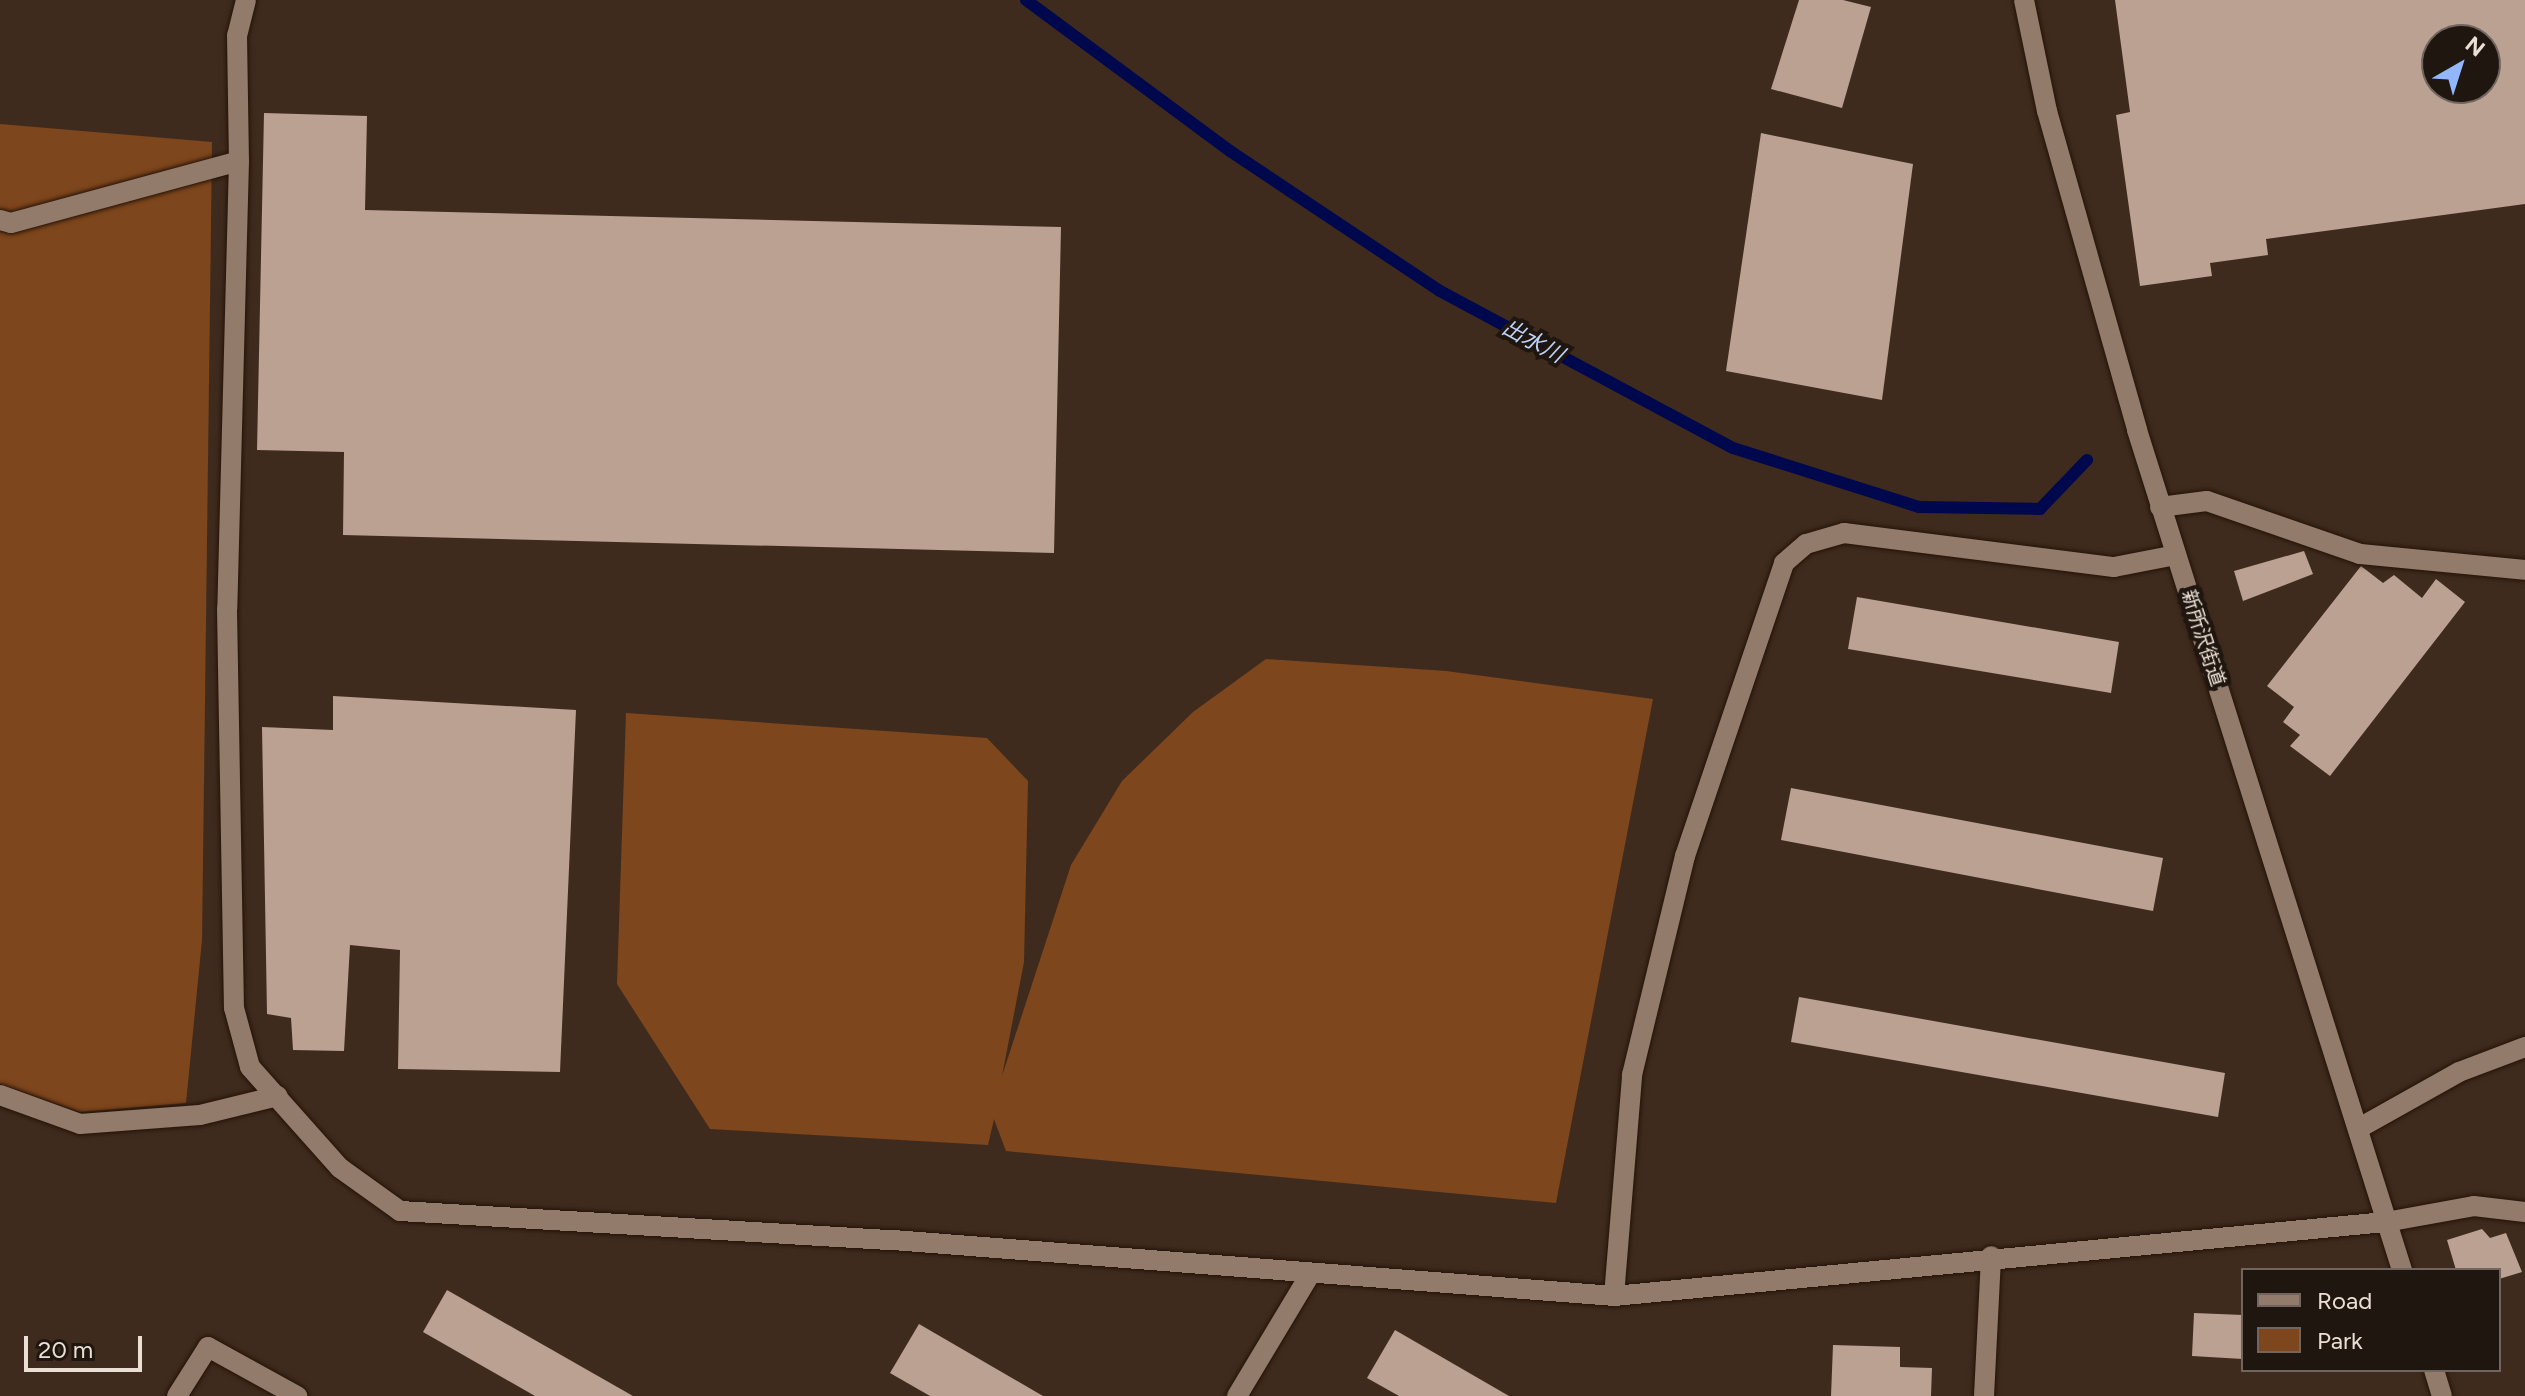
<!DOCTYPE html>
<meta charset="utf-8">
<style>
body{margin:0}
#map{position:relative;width:2525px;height:1396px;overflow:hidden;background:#3f2b1e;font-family:Figtree,"Noto Sans JP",sans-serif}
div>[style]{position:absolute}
.green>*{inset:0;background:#7e461c}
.stream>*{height:12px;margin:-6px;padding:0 6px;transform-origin:6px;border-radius:6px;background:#00084d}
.building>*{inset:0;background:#bba191}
.roads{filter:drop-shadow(0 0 2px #251307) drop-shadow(0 0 2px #251307)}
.minor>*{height:20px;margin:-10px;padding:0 10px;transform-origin:10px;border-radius:10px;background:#937b6b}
span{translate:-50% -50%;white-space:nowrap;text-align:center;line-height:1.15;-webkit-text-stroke:8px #1f1610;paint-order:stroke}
.street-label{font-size:20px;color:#ebded5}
.water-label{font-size:22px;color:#bdd3fb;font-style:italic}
.legend{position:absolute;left:2241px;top:1268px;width:260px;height:104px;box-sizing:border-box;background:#1f1610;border:2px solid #71665f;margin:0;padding:10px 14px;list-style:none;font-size:24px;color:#ebded5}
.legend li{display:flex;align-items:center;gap:16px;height:40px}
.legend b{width:40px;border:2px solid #71665f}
.north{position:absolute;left:2421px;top:24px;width:80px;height:80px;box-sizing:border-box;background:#1f1610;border:2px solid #71665f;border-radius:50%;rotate:39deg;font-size:22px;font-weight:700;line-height:32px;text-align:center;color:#ebded5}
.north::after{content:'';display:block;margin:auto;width:28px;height:36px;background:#92b7fd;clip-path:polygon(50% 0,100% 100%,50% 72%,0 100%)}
.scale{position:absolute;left:24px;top:1336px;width:118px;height:36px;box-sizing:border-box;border:4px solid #ebded5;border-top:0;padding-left:10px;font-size:24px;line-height:28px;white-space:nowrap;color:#ebded5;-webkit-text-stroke:6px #1f1610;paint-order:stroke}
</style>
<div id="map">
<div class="green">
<div style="clip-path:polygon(0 124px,212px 142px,202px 940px,186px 1103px,80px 1112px,0 1084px)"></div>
<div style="clip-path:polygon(1266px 659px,1446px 671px,1653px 699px,1556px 1203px,1006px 1151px,994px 1119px,988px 1145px,710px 1129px,617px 984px,626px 713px,987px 738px,1028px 781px,1024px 962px,1002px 1076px,1071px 865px,1122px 781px,1193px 712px)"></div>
</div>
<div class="stream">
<div style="left:1026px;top:0;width:254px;rotate:36.5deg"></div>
<div style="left:1230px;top:151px;width:252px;rotate:33.7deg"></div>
<div style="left:1440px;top:291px;width:332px;rotate:28.2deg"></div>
<div style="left:1733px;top:448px;width:195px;rotate:17.6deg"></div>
<div style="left:1919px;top:507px;width:121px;rotate:0.9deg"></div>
<div style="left:2040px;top:509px;width:68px;rotate:-46.2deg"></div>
</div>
<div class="building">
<div style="clip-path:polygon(1799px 0,1843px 0,1871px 7px,1842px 108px,1771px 89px)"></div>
<div style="clip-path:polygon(evenodd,2115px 0,2525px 0,2525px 204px,2266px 239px,2268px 255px,2210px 263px,2212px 276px,2140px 286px,2116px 115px,2130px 112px,2115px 0,2437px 40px,2485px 40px,2485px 88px,2437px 88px,2437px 40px)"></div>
<div style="clip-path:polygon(264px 113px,367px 116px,365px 210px,1061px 227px,1054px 553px,343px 535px,344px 452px,257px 450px)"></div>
<div style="clip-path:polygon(1761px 133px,1913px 164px,1882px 400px,1726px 371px)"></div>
<div style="clip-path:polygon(2304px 551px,2313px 574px,2243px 601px,2234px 571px)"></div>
<div style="clip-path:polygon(2361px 566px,2383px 583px,2394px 575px,2422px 598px,2436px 579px,2465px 602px,2330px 776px,2290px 746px,2300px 735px,2283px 722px,2294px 707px,2267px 686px)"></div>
<div style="clip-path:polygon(1857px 597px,2119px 642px,2111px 693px,1848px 649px)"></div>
<div style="clip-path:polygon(333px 696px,576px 710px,560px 1072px,398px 1069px,400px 950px,350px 945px,344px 1051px,293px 1050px,291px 1018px,267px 1014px,262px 727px,333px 730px)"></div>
<div style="clip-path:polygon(1791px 788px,2163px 858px,2153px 911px,1781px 840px)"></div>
<div style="clip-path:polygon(1799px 997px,2225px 1073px,2218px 1117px,1791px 1042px)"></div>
<div style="clip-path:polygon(2482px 1229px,2490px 1238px,2506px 1233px,2522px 1272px,2499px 1279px,2499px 1270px,2456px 1270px,2447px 1240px)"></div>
<div style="clip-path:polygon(447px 1290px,633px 1396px,535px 1396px,423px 1332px)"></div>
<div style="clip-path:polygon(2194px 1313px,2243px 1315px,2243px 1359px,2192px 1356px)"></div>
<div style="clip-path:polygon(919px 1324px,1043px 1396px,930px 1396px,890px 1373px)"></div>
<div style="clip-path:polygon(1395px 1330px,1509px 1396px,1399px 1396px,1367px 1378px)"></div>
<div style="clip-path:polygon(1833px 1345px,1900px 1347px,1900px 1367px,1932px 1368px,1931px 1396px,1831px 1396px)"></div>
</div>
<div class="roads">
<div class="minor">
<div style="left:246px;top:0;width:36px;rotate:104deg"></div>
<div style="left:237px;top:35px;width:126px;rotate:89.1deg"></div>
<div style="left:239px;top:161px;width:448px;rotate:91.5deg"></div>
<div style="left:227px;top:609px;width:399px;rotate:89deg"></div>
<div style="left:234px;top:1008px;width:61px;rotate:74.8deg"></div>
<div style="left:250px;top:1067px;width:135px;rotate:48.3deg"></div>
<div style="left:340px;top:1168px;width:74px;rotate:35.6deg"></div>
<div style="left:400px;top:1211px;width:494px;rotate:3.4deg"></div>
<div style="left:893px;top:1240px;width:723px;rotate:4.44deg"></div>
<div style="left:1614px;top:1296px;width:776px;rotate:-5.48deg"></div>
<div style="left:2386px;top:1222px;width:89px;rotate:-10.3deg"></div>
<div style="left:2474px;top:1206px;width:51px;rotate:6.7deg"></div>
<div style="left:2024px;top:0;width:113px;rotate:78.3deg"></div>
<div style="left:2047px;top:111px;width:331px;rotate:74.2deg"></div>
<div style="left:2137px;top:430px;width:881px;rotate:72.49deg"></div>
<div style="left:0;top:220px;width:11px;rotate:15deg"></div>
<div style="left:11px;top:223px;width:236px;rotate:-15.2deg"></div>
<div style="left:2160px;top:507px;width:47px;rotate:-7.3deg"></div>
<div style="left:2207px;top:501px;width:162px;rotate:19.1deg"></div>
<div style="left:2360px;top:554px;width:166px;rotate:5.5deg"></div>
<div style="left:0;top:1095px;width:85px;rotate:19.9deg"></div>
<div style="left:80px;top:1124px;width:120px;rotate:-4.3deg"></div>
<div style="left:200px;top:1115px;width:80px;rotate:-13.7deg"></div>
<div style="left:2361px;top:1127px;width:112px;rotate:-29.3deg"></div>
<div style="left:2459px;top:1072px;width:71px;rotate:-20.7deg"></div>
<div style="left:1614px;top:1296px;width:222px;rotate:-85.3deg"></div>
<div style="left:1632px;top:1075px;width:225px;rotate:-76.4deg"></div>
<div style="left:1685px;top:856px;width:309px;rotate:-71.3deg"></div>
<div style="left:1784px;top:563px;width:29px;rotate:-41deg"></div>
<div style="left:1806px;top:544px;width:40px;rotate:-16deg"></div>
<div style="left:1844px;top:533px;width:272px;rotate:7.2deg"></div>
<div style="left:2114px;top:567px;width:63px;rotate:-11deg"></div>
<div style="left:2434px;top:1370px;width:27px;rotate:73deg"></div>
<div style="left:177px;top:1396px;width:58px;rotate:-57.7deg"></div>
<div style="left:208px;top:1347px;width:102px;rotate:28.8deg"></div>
<div style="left:1237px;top:1396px;width:140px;rotate:-59deg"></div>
<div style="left:1984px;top:1396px;width:140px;rotate:-87.1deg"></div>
</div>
</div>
<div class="street-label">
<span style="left:2203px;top:638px;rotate:72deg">新所沢街道</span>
</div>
<div class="water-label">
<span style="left:1533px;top:341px;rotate:28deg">出水川</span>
</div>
<ul class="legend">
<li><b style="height:10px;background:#937b6b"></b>Road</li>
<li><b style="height:22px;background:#7e461c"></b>Park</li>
</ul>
<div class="north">N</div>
<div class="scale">20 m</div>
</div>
